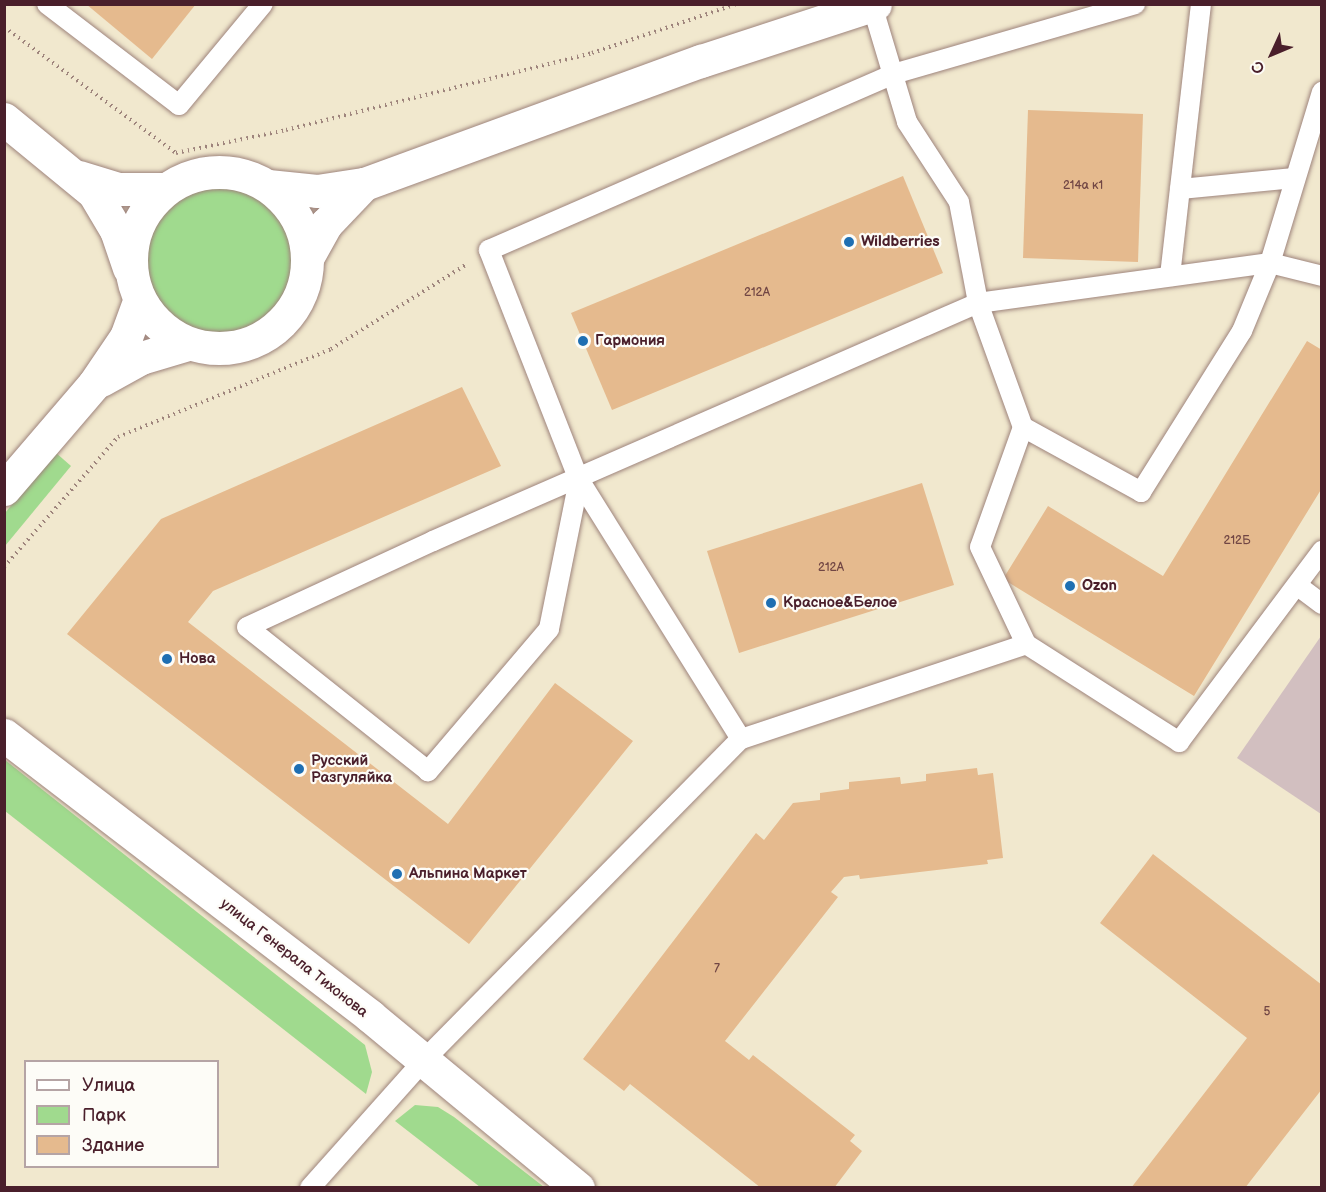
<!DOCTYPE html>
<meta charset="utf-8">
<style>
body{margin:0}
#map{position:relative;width:1326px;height:1192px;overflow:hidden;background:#f1e8ce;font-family:"Balsamiq Sans",sans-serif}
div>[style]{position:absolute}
.industrial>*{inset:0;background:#d2bfc0}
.green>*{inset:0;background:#a0da8e}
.round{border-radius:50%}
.building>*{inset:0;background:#e5ba8e}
.path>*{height:4px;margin-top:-2px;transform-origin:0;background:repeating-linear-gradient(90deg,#9e847c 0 1.5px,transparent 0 6px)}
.roads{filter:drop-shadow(0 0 2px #9e847c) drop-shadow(0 0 2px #9e847c)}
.service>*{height:20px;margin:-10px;padding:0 10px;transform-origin:10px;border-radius:10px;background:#fff}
.minor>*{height:33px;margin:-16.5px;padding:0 16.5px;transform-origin:16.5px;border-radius:16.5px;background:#fff}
.primary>*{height:33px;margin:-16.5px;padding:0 16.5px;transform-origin:16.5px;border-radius:16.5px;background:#fff}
.primary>.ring{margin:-16.5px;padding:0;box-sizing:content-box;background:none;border:33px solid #fff;border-radius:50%}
.dots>*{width:16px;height:16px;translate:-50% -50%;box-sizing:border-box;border:3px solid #fdfcf7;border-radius:50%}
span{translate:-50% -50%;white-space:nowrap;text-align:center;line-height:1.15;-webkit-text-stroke:4.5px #fdfcf7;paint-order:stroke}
.number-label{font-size:12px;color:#714644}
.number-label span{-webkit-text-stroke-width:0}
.poi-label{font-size:15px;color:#4a1f2b;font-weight:700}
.left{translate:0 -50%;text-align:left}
.street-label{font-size:15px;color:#4a1f2b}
.frame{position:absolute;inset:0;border:6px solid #4a1f2b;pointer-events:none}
.legend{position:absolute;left:24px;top:1060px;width:195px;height:108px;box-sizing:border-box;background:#fdfcf7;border:2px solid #b5a4a5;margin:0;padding:8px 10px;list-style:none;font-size:18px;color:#4a1f2b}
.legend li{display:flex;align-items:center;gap:12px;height:30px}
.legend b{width:30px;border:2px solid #b5a4a5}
.north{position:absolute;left:1242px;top:24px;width:60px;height:60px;-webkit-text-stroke:4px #fdfcf7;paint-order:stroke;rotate:226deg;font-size:16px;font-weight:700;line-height:24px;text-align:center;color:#4a1f2b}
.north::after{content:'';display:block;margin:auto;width:21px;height:27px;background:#4a1f2b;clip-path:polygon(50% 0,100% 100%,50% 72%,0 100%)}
</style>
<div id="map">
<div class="industrial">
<div style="clip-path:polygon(1321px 636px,1321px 814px,1237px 758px)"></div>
</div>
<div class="green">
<div class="round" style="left:145px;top:185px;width:150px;height:150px"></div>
<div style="clip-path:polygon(55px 452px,71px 466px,5px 546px,5px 513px)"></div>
<div style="clip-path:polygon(5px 760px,365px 1045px,372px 1072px,366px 1094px,5px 811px)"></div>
<div style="clip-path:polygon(415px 1105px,438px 1107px,454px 1117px,544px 1187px,480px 1187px,395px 1121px)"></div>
</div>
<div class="building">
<div style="clip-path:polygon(86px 4px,196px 4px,152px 59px)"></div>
<div style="clip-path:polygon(1028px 110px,1143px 114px,1138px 262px,1023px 258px)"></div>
<div style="clip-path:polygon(903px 176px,943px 273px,612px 410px,571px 313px)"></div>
<div style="clip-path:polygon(1307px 341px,1322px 350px,1322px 488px,1194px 696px,1003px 579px,1048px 506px,1163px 576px)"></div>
<div style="clip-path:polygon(462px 387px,501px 466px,213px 591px,188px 622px,448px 824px,555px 683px,633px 741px,469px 944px,67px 634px,161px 519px)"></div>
<div style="clip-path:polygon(922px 483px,954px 585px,739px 653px,707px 551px)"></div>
<div style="clip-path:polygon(977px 768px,978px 775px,993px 773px,1003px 858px,987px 860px,988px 864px,860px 879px,859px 875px,844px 877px,831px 892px,838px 897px,725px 1041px,749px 1060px,753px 1055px,855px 1135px,850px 1141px,862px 1151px,834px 1188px,761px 1188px,630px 1084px,624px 1091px,583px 1059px,756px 833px,764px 840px,793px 803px,820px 800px,820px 793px,849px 789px,849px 782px,900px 777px,901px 784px,926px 781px,926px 774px)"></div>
<div style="clip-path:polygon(1153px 854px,1322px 985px,1322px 1089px,1245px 1188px,1131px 1188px,1247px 1038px,1100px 923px)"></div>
</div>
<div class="path">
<div style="left:4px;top:27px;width:213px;rotate:36.2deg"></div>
<div style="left:176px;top:153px;width:112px;rotate:-11.8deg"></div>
<div style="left:286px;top:130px;width:316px;rotate:-14.1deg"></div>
<div style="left:592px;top:53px;width:153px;rotate:-18.7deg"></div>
<div style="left:4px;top:567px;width:173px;rotate:-48.8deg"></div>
<div style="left:118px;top:437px;width:230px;rotate:-22.4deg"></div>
<div style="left:331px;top:349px;width:160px;rotate:-32deg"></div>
</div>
<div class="roads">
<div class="service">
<div style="left:47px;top:4px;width:166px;rotate:37.4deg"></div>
<div style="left:179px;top:105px;width:131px;rotate:-50.3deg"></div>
<div style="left:872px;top:5px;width:122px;rotate:73.3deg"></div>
<div style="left:907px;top:122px;width:95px;rotate:57deg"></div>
<div style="left:959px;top:202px;width:103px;rotate:79.3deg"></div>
<div style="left:978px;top:303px;width:295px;rotate:-7.8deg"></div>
<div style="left:1270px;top:263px;width:54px;rotate:14deg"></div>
<div style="left:1180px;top:189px;width:115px;rotate:-5.5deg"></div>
<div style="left:1170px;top:276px;width:274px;rotate:-83.5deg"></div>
<div style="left:1023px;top:427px;width:127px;rotate:109.7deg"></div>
<div style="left:980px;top:547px;width:107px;rotate:64.6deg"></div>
<div style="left:1026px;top:644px;width:182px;rotate:32.6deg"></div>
<div style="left:1179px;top:742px;width:239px;rotate:-53.2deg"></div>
<div style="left:579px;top:480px;width:152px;rotate:101.4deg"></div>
<div style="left:549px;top:629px;width:187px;rotate:130.4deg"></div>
<div style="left:428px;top:771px;width:231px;rotate:-141.5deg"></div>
<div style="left:247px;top:627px;width:205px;rotate:-24.8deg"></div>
<div style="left:433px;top:541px;width:595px;rotate:-23.59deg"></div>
<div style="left:978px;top:303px;width:132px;rotate:70.1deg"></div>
<div style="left:1023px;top:427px;width:135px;rotate:28.8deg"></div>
<div style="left:1141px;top:492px;width:190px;rotate:-57.9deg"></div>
<div style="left:1242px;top:331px;width:74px;rotate:-67.6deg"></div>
<div style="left:1270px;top:263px;width:179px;rotate:-73.1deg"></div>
<div style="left:1298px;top:586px;width:30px;rotate:37deg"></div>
<div style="left:741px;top:739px;width:305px;rotate:-122deg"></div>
<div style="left:579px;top:480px;width:247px;rotate:-111.4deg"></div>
<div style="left:489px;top:250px;width:441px;rotate:-23.5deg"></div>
<div style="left:893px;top:74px;width:252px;rotate:-16.1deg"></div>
<div style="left:310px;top:1188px;width:171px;rotate:-48.3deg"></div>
<div style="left:424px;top:1060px;width:451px;rotate:-45.4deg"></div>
<div style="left:741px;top:739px;width:300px;rotate:-18.4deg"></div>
</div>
<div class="minor">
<div style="left:101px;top:380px;width:46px;rotate:-28.8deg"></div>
<div style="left:141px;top:358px;width:49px;rotate:-16.6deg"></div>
<div style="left:4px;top:489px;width:138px;rotate:-49.4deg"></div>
<div style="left:94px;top:384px;width:57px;rotate:-55.8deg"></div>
<div style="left:126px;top:337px;width:38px;rotate:-70deg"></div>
<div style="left:4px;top:735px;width:461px;rotate:37.5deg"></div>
<div style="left:370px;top:1016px;width:270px;rotate:39.6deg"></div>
</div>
<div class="primary">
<div style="left:4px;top:119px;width:117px;rotate:39.4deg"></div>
<div style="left:94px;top:193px;width:43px;rotate:59.3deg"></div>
<div style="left:116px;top:230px;width:40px;rotate:71.1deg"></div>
<div class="ring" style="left:131px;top:172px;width:143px;height:143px"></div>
<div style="left:79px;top:177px;width:41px;rotate:17.1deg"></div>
<div style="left:118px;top:189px;width:47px"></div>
<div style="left:268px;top:186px;width:49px;rotate:5.8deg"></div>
<div style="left:317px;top:191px;width:48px;rotate:-8.5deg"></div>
<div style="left:364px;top:184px;width:359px;rotate:-20.1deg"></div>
<div style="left:701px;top:61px;width:183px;rotate:-18.1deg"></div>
<div style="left:307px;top:258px;width:39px;rotate:-61deg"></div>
<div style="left:326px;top:224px;width:55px;rotate:-46.5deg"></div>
</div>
</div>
<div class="dots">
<div style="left:849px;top:242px;background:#1f6fb2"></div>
<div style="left:583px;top:341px;background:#1f6fb2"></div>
<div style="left:1070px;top:586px;background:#1f6fb2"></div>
<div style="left:771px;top:603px;background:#1f6fb2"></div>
<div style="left:167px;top:659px;background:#1f6fb2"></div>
<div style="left:299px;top:769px;background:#1f6fb2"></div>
<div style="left:397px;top:874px;background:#1f6fb2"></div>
</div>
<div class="number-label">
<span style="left:1083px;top:186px">214а к1</span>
<span style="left:757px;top:293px">212А</span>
<span style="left:1237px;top:541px">212Б</span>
<span style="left:831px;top:568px">212А</span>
<span style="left:717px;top:969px">7</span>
<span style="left:1267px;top:1012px">5</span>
</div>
<div class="poi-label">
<span class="left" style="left:861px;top:242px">Wildberries</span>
<span class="left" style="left:595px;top:341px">Гармония</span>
<span class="left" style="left:1082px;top:586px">Ozon</span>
<span class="left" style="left:783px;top:603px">Красное&amp;Белое</span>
<span class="left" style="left:179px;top:659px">Нова</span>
<span class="left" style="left:311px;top:769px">Русский<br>Разгуляйка</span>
<span class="left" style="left:409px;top:874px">Альпина Маркет</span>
</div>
<div class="street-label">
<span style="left:294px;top:958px;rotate:38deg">улица Генерала Тихонова</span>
</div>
<div class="frame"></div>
<ul class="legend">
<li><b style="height:8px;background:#fff"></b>Улица</li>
<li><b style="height:16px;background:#a0da8e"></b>Парк</li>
<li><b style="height:16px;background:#e5ba8e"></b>Здание</li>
</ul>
<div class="north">С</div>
</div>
